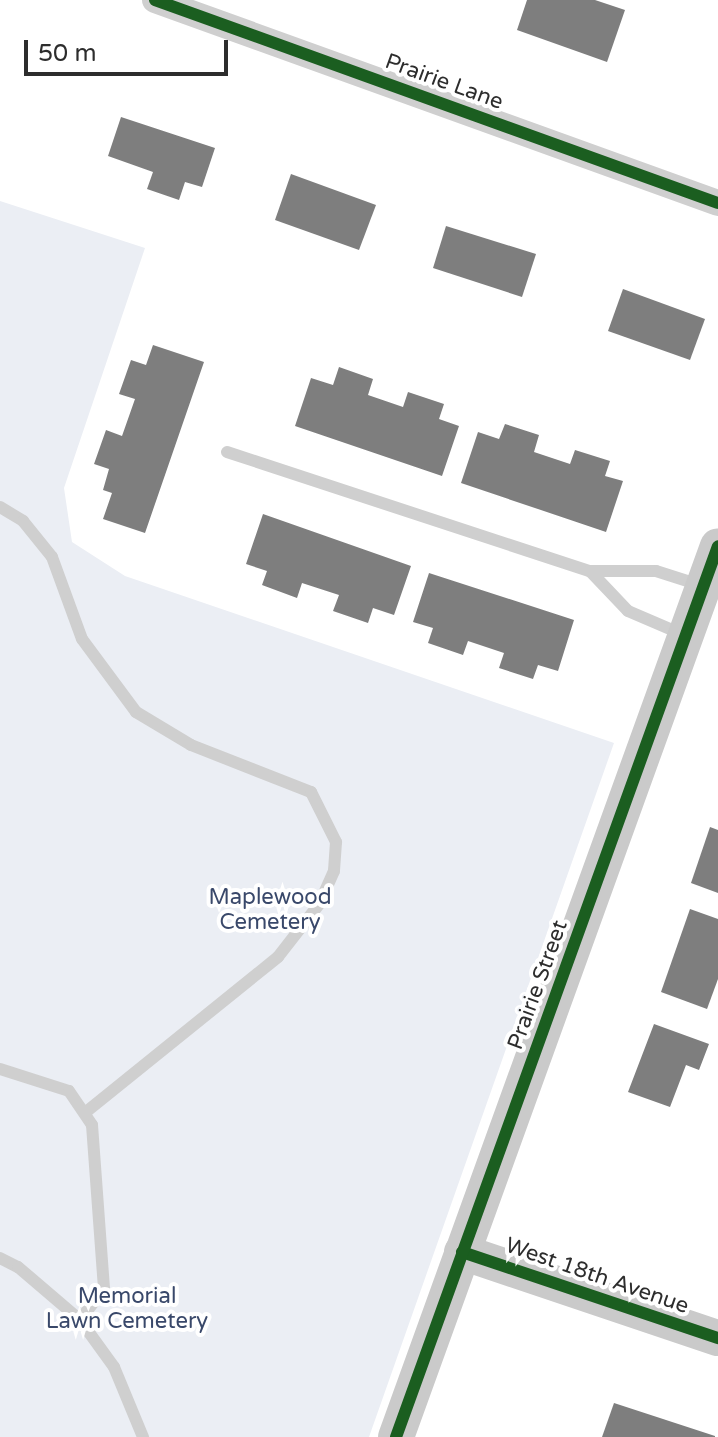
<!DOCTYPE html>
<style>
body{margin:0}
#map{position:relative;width:718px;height:1437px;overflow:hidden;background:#fff;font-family:"Varela Round",sans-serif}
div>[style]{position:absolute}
.green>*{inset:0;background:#ebeef4}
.building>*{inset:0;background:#7e7e7e}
.lane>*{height:12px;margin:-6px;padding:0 6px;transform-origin:6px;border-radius:6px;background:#cfcfcf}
.street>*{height:26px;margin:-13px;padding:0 13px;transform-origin:13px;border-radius:13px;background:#cfcfcf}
.secondary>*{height:36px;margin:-18px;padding:0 18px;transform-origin:18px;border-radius:18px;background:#cacaca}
.cycleway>*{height:12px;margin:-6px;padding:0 6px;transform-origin:6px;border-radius:6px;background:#1b5e20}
span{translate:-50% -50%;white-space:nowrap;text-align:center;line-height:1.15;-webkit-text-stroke:8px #fff;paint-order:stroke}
.street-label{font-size:22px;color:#2d2d2d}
.park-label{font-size:22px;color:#39486a}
.scale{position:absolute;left:24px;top:40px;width:204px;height:36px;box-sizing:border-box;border:4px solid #2d2d2d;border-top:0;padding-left:10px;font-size:24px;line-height:28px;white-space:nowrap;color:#2d2d2d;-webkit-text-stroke:6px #fff;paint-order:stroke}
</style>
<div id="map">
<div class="green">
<div style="clip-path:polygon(0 201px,145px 248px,64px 488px,72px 542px,125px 576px,614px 743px,369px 1437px,0 1437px)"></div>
</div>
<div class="building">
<div style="clip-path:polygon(527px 0,595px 0,625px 10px,607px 62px,517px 30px)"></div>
<div style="clip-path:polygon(121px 117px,215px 148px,202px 187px,185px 182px,179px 200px,147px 189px,153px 172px,108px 156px)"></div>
<div style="clip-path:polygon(291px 174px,376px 205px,359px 250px,275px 220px)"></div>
<div style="clip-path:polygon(446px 226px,536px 254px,522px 297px,433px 268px)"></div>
<div style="clip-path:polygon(623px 289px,705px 319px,690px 360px,608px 331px)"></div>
<div style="clip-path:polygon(153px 345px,204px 362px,145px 533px,103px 519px,112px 493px,103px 490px,109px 469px,94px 464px,106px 430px,122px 436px,135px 399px,119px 394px,131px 360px,146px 365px)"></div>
<div style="clip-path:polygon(339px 367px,373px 379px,368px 395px,403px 407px,408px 392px,444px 404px,439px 419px,459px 426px,442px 476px,295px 426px,311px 378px,333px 385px)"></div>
<div style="clip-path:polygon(505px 424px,539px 435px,534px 452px,570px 464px,575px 450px,610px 461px,605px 476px,623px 481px,606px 532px,461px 483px,478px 432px,499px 439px)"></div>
<div style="clip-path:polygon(263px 514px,411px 566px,394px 615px,373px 608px,368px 623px,333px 611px,339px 595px,302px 583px,297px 598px,262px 585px,267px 571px,246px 564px)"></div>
<div style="clip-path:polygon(429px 573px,574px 620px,558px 671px,538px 665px,533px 679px,499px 668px,504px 653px,468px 641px,463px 655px,428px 643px,433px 628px,413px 622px)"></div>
<div style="clip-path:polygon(710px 827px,718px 830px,718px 893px,691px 883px)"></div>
<div style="clip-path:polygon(690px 909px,718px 919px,718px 979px,707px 1009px,661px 992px)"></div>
<div style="clip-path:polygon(654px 1024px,709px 1044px,699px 1070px,686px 1065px,670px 1107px,628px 1092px)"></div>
<div style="clip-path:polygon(614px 1403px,715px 1436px,715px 1437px,602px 1437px)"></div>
</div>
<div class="lane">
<div style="left:227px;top:452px;width:382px;rotate:18.2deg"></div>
<div style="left:590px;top:571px;width:55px;rotate:46.5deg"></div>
<div style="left:628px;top:611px;width:59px;rotate:23.1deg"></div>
<div style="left:0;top:507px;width:27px;rotate:31deg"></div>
<div style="left:23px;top:521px;width:46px;rotate:51.1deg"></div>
<div style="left:52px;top:557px;width:87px;rotate:69.9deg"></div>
<div style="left:82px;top:639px;width:91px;rotate:53.5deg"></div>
<div style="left:136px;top:712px;width:64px;rotate:31deg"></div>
<div style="left:191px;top:745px;width:129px;rotate:21.4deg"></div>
<div style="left:311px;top:792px;width:56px;rotate:63.4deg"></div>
<div style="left:336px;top:842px;width:29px;rotate:94deg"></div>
<div style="left:334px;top:871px;width:35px;rotate:114deg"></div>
<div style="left:320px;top:903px;width:68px;rotate:127.9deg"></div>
<div style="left:278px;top:957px;width:247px;rotate:141.1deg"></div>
<div style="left:590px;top:571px;width:66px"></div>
<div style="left:656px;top:571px;width:46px;rotate:17.7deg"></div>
<div style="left:0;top:1069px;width:72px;rotate:17.7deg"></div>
<div style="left:69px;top:1091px;width:41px;rotate:55.9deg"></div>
<div style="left:92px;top:1125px;width:164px;rotate:85.8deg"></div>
<div style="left:104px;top:1289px;width:39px;rotate:128deg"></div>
<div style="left:0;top:1258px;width:20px;rotate:27deg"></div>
<div style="left:18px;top:1267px;width:82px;rotate:40.5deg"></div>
<div style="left:80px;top:1320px;width:58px;rotate:54.1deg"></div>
<div style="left:114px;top:1367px;width:76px;rotate:67.5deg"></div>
</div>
<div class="street">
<div style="left:155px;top:0;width:598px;rotate:19.83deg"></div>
</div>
<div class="secondary">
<div style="left:462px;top:1252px;width:270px;rotate:18.6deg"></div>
<div style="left:396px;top:1437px;width:947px;rotate:-70.13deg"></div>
</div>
<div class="cycleway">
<div style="left:155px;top:0;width:598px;rotate:19.83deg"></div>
<div style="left:462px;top:1252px;width:270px;rotate:18.6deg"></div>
<div style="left:396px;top:1437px;width:947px;rotate:-70.13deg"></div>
</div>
<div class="street-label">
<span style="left:444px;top:82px;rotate:20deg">Prairie Lane</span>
<span style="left:538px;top:985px;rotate:-70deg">Prairie Street</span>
<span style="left:597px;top:1276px;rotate:19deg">West 18th Avenue</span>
</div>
<div class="park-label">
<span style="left:270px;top:910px">Maplewood<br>Cemetery</span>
<span style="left:127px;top:1309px">Memorial<br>Lawn Cemetery</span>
</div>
<div class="scale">50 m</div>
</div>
